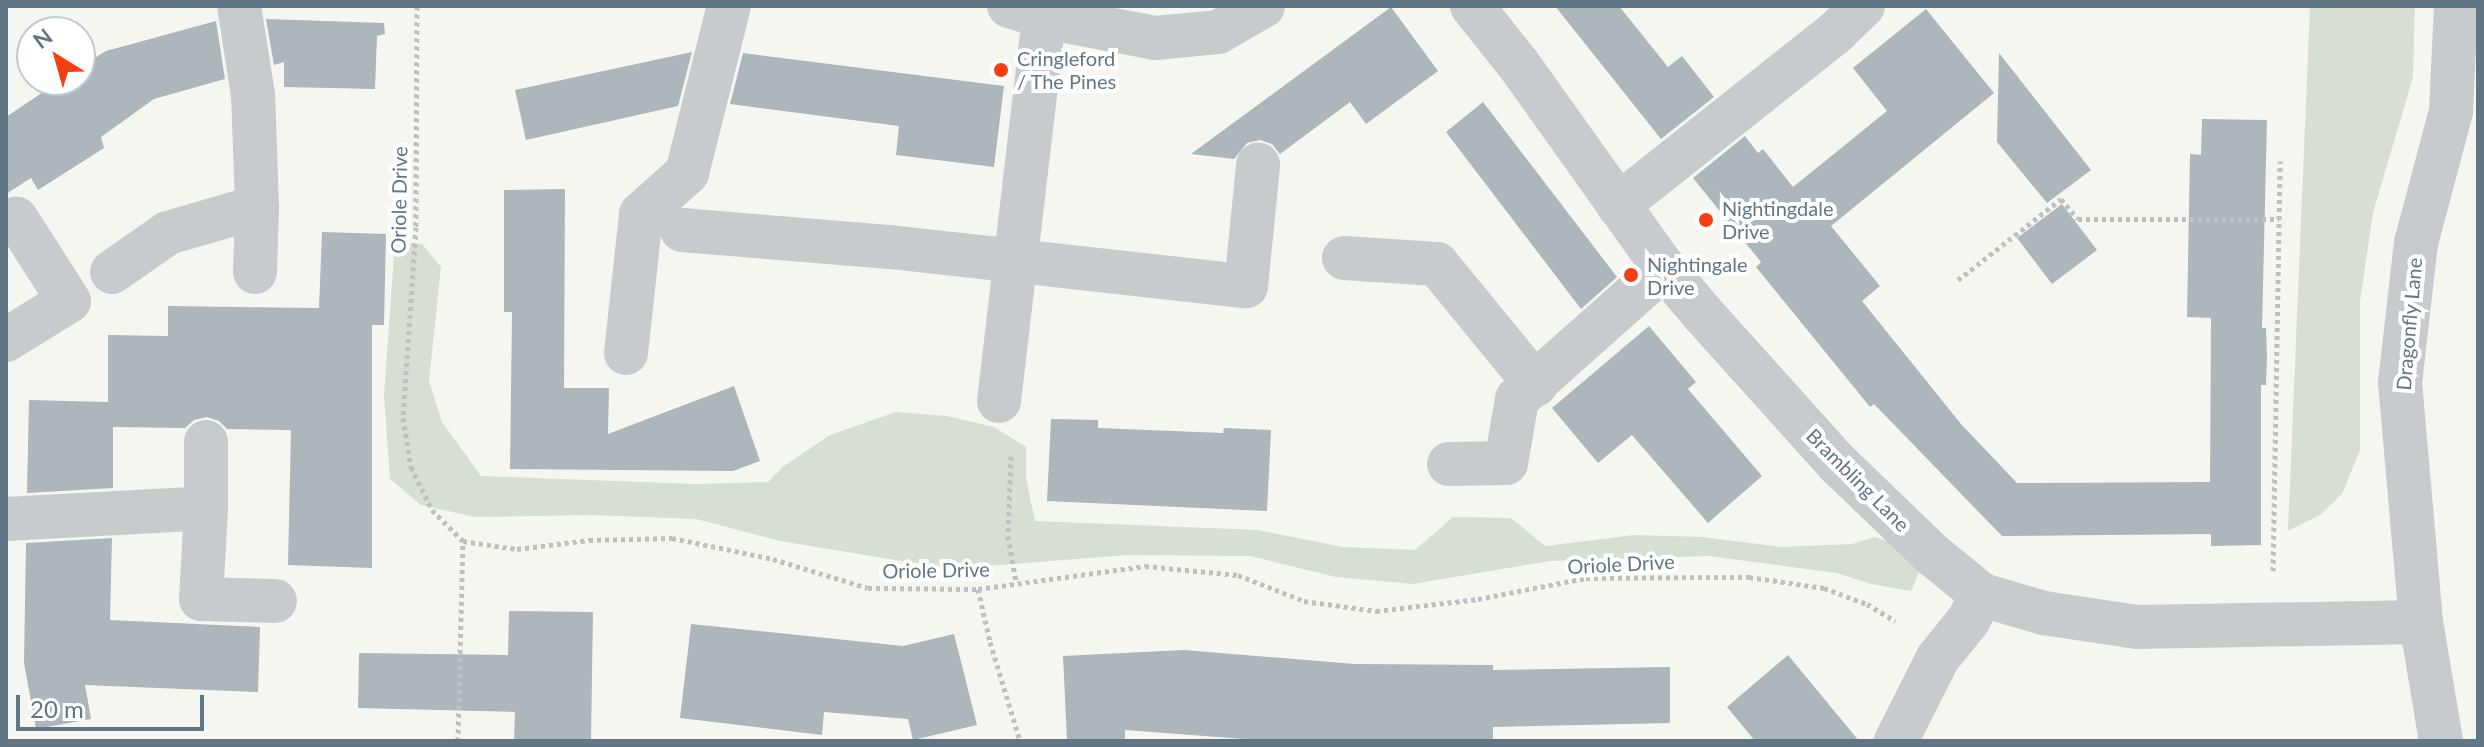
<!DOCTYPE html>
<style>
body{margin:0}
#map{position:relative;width:2484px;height:747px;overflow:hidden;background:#f6f6f1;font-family:Lato,sans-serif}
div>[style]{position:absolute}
.green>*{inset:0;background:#d7ded2}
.building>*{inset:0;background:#acb6bb}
.path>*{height:5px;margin-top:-2.5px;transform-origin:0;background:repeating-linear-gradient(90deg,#bec1c3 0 4px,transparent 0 8px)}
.minor>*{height:44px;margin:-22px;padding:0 22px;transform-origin:22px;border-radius:22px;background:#c8cbce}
.dots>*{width:22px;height:22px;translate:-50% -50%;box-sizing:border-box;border:4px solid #fff;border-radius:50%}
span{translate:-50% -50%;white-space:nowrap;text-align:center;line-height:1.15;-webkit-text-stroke:8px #fff;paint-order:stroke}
.poi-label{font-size:20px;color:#617786}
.left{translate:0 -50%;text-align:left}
.street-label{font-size:20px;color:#617786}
.frame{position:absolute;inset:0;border:8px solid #617786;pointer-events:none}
.north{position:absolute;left:16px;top:16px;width:80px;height:80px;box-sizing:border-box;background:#fff;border:2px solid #c0c9cf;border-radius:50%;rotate:323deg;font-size:22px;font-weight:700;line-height:32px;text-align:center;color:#617786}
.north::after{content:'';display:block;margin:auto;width:28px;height:36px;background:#f53e12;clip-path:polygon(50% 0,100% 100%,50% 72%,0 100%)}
.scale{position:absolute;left:16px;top:695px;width:188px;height:36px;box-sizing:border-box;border:4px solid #617786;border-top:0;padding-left:10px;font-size:24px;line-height:28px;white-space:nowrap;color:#617786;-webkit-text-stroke:6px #fff;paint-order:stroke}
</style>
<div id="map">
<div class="green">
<div style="clip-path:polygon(2310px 6px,2415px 6px,2413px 77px,2373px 213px,2360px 301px,2360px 450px,2342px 494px,2320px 515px,2288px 531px)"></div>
<div style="clip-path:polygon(395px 242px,422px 244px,441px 267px,429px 381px,442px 422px,481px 476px,696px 484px,768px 482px,784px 466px,830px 435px,896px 412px,947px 416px,994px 427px,1026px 447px,1026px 478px,1035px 521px,1258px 530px,1343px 547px,1415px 550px,1453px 517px,1511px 518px,1545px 546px,1634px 535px,1703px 537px,1782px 547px,1852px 544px,1875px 537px,1904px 547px,1919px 572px,1911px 591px,1871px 584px,1837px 573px,1709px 556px,1550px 561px,1413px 584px,1336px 577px,1250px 556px,1127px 555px,950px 569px,780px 541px,696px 519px,591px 515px,475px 517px,421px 505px,390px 479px,384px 395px)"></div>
</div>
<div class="building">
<div style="clip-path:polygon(1555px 6px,1619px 6px,1668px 67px,1682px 56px,1714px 97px,1661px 139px)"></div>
<div style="clip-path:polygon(1391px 7px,1438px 71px,1366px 124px,1350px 102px,1280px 154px,1272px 144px,1260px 140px,1247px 143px,1234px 159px,1191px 154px)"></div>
<div style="clip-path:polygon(1926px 9px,1994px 93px,1831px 226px,1880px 286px,1862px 301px,1961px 424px,2017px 483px,2210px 482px,2211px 318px,2187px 317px,2190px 154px,2201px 155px,2202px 119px,2267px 120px,2262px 328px,2266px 328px,2267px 357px,2266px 385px,2261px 385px,2261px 545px,2211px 546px,2211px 534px,2002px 536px,1874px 404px,1870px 407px,1756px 267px,1761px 262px,1693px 178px,1745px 136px,1758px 153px,1763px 149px,1793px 187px,1887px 111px,1853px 68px)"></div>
<div style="clip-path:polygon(266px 19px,384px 23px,385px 34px,377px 36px,375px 89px,284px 87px,284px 62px,274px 65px)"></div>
<div style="clip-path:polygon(216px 21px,225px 79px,154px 99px,101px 137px,104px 148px,38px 190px,31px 178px,6px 194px,6px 117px,61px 80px,80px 80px,80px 67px,106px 51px)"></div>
<div style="clip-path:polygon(692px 52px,678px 106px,526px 140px,515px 90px)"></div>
<div style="clip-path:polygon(743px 53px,1004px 86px,994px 167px,896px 155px,899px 126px,730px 104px)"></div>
<div style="clip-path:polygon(1999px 53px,2091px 170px,2047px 203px,1997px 142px)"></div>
<div style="clip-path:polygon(1483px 102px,1617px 277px,1581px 309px,1446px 132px)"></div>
<div style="clip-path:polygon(565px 189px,564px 388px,609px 388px,608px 434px,734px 386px,760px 461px,733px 471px,510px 469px,512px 312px,504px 312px,504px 190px)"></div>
<div style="clip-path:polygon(2062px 204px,2097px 250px,2052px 284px,2017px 238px)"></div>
<div style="clip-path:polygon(322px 232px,386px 234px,384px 325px,372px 325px,372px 568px,288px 565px,291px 430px,227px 429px,219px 421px,207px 417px,194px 420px,185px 428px,113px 427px,113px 488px,27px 493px,29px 400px,108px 402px,108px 335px,168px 336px,168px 306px,319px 308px)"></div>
<div style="clip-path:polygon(1649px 326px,1696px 382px,1688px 389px,1762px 476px,1708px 523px,1632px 435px,1598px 463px,1552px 408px)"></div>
<div style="clip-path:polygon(1051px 419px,1098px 420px,1098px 428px,1223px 433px,1224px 428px,1271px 430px,1267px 511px,1047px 501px)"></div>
<div style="clip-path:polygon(112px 538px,110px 620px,260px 627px,258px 692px,85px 685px,91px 719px,36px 729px,24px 663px,26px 543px)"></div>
<div style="clip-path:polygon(509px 611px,593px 612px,591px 741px,514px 741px,515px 712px,358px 708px,359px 653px,508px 655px)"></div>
<div style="clip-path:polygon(691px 624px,903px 646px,954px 634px,977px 725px,913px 740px,908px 719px,824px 712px,822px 735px,680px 718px)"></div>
<div style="clip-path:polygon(1184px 650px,1355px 664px,1493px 665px,1493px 670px,1670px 667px,1670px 723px,1493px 727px,1493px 741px,1271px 741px,1125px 730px,1125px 741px,1067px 741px,1063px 656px)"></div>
<div style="clip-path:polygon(1788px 655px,1859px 741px,1755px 741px,1727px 707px)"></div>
</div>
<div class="path">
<div style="left:417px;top:6px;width:221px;rotate:90.3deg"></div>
<div style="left:416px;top:227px;width:191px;rotate:93.9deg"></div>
<div style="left:403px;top:418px;width:50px;rotate:80.7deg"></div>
<div style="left:411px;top:467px;width:48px;rotate:64deg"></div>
<div style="left:432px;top:510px;width:44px;rotate:45deg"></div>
<div style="left:463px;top:541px;width:55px;rotate:8.4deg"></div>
<div style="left:517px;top:549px;width:73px;rotate:-7.1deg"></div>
<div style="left:589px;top:540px;width:83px;rotate:-1.4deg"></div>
<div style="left:672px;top:538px;width:103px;rotate:11.7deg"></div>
<div style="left:773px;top:559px;width:99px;rotate:17deg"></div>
<div style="left:868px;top:588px;width:110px;rotate:0.5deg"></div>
<div style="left:978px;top:589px;width:169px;rotate:-7.8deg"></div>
<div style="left:1145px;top:566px;width:93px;rotate:5.5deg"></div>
<div style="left:1238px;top:575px;width:71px;rotate:21.5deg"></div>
<div style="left:1304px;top:601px;width:73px;rotate:7.9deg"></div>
<div style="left:1376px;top:611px;width:103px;rotate:-6.7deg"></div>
<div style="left:1478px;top:599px;width:110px;rotate:-11deg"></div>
<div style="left:1586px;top:578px;width:163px;rotate:-0.4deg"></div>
<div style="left:1749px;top:577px;width:76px;rotate:8.3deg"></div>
<div style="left:1824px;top:588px;width:46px;rotate:20.4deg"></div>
<div style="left:1867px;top:604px;width:33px;rotate:31deg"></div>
<div style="left:1958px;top:280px;width:131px;rotate:-38.2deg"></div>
<div style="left:2061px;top:199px;width:26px;rotate:50deg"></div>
<div style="left:2078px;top:219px;width:201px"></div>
<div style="left:1011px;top:456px;width:80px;rotate:92.1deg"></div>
<div style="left:1008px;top:536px;width:47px;rotate:80.1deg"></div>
<div style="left:2273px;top:571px;width:410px;rotate:-89deg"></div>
<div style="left:978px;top:589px;width:54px;rotate:77.2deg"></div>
<div style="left:990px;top:642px;width:103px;rotate:73.1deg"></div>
<div style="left:458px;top:741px;width:200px;rotate:-88.6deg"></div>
</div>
<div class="minor">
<div style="left:1009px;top:6px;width:37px;rotate:17deg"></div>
<div style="left:1044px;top:17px;width:113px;rotate:10.7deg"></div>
<div style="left:1155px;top:38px;width:63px;rotate:-5.4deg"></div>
<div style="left:1218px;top:32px;width:52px;rotate:-30deg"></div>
<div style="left:1472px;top:6px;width:75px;rotate:51.5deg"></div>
<div style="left:1519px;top:65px;width:249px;rotate:54.5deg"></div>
<div style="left:1664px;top:268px;width:59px;rotate:49.8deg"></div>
<div style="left:1702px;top:313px;width:202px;rotate:48deg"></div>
<div style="left:1837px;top:463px;width:133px;rotate:43.8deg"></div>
<div style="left:1933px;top:555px;width:63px;rotate:39.2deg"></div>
<div style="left:1982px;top:595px;width:65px;rotate:16.2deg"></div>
<div style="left:2044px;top:613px;width:94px;rotate:8.6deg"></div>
<div style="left:2137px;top:627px;width:284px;rotate:-1deg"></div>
<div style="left:1618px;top:205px;width:277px;rotate:-38.4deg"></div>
<div style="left:1835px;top:33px;width:39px;rotate:-44deg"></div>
<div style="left:682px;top:230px;width:209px;rotate:4.7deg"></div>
<div style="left:890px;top:247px;width:358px;rotate:6.3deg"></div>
<div style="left:1246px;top:286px;width:122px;rotate:-84.3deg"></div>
<div style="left:1344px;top:258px;width:93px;rotate:3.7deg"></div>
<div style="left:1437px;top:264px;width:156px;rotate:50.7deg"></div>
<div style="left:112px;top:272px;width:68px;rotate:-34.9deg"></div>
<div style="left:168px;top:233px;width:93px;rotate:-16.3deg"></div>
<div style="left:257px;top:207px;width:112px;rotate:-92deg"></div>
<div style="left:253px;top:95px;width:90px;rotate:-98.9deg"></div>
<div style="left:255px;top:272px;width:65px;rotate:-88.2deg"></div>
<div style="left:6px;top:340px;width:74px;rotate:-31.8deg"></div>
<div style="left:69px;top:301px;width:98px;rotate:-122.6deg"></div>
<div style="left:626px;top:353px;width:140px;rotate:-83.8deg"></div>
<div style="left:641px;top:214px;width:62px;rotate:-41.7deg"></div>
<div style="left:687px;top:173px;width:172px;rotate:-75.9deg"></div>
<div style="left:999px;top:401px;width:387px;rotate:-83.3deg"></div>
<div style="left:1449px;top:464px;width:57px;rotate:-1deg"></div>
<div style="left:1506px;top:463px;width:65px;rotate:-80.2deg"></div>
<div style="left:1517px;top:399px;width:197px;rotate:-41.7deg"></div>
<div style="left:206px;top:508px;width:66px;rotate:-90deg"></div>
<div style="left:6px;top:519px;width:200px;rotate:-3.1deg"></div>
<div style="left:206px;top:508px;width:91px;rotate:93.1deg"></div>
<div style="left:201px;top:599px;width:74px;rotate:1.5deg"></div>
<div style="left:1896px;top:741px;width:93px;rotate:-63.2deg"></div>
<div style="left:1938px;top:658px;width:48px;rotate:-51deg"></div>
<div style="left:1968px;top:621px;width:30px;rotate:-62deg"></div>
<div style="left:2441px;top:741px;width:121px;rotate:-99.5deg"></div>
<div style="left:2421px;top:622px;width:240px;rotate:-95deg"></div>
<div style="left:2400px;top:383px;width:141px;rotate:-83.5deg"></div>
<div style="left:2416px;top:243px;width:137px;rotate:-75.1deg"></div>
<div style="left:2451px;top:111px;width:105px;rotate:-87.3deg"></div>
</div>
<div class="dots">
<div style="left:1001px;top:70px;background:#f53e12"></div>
<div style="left:1706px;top:220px;background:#f53e12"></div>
<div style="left:1631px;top:275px;background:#f53e12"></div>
</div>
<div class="poi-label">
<span class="left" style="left:1017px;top:70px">Cringleford<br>/ The Pines</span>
<span class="left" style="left:1722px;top:220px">Nightingdale<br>Drive</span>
<span class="left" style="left:1647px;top:276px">Nightingale<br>Drive</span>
</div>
<div class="street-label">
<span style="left:399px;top:200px;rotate:-89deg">Oriole Drive</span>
<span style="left:2409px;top:324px;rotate:-85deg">Dragonfly Lane</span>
<span style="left:1858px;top:480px;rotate:45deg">Brambling Lane</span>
<span style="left:1621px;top:564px;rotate:-3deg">Oriole Drive</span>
<span style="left:936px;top:570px;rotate:-1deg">Oriole Drive</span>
</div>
<div class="frame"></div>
<div class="north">N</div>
<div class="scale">20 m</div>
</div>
